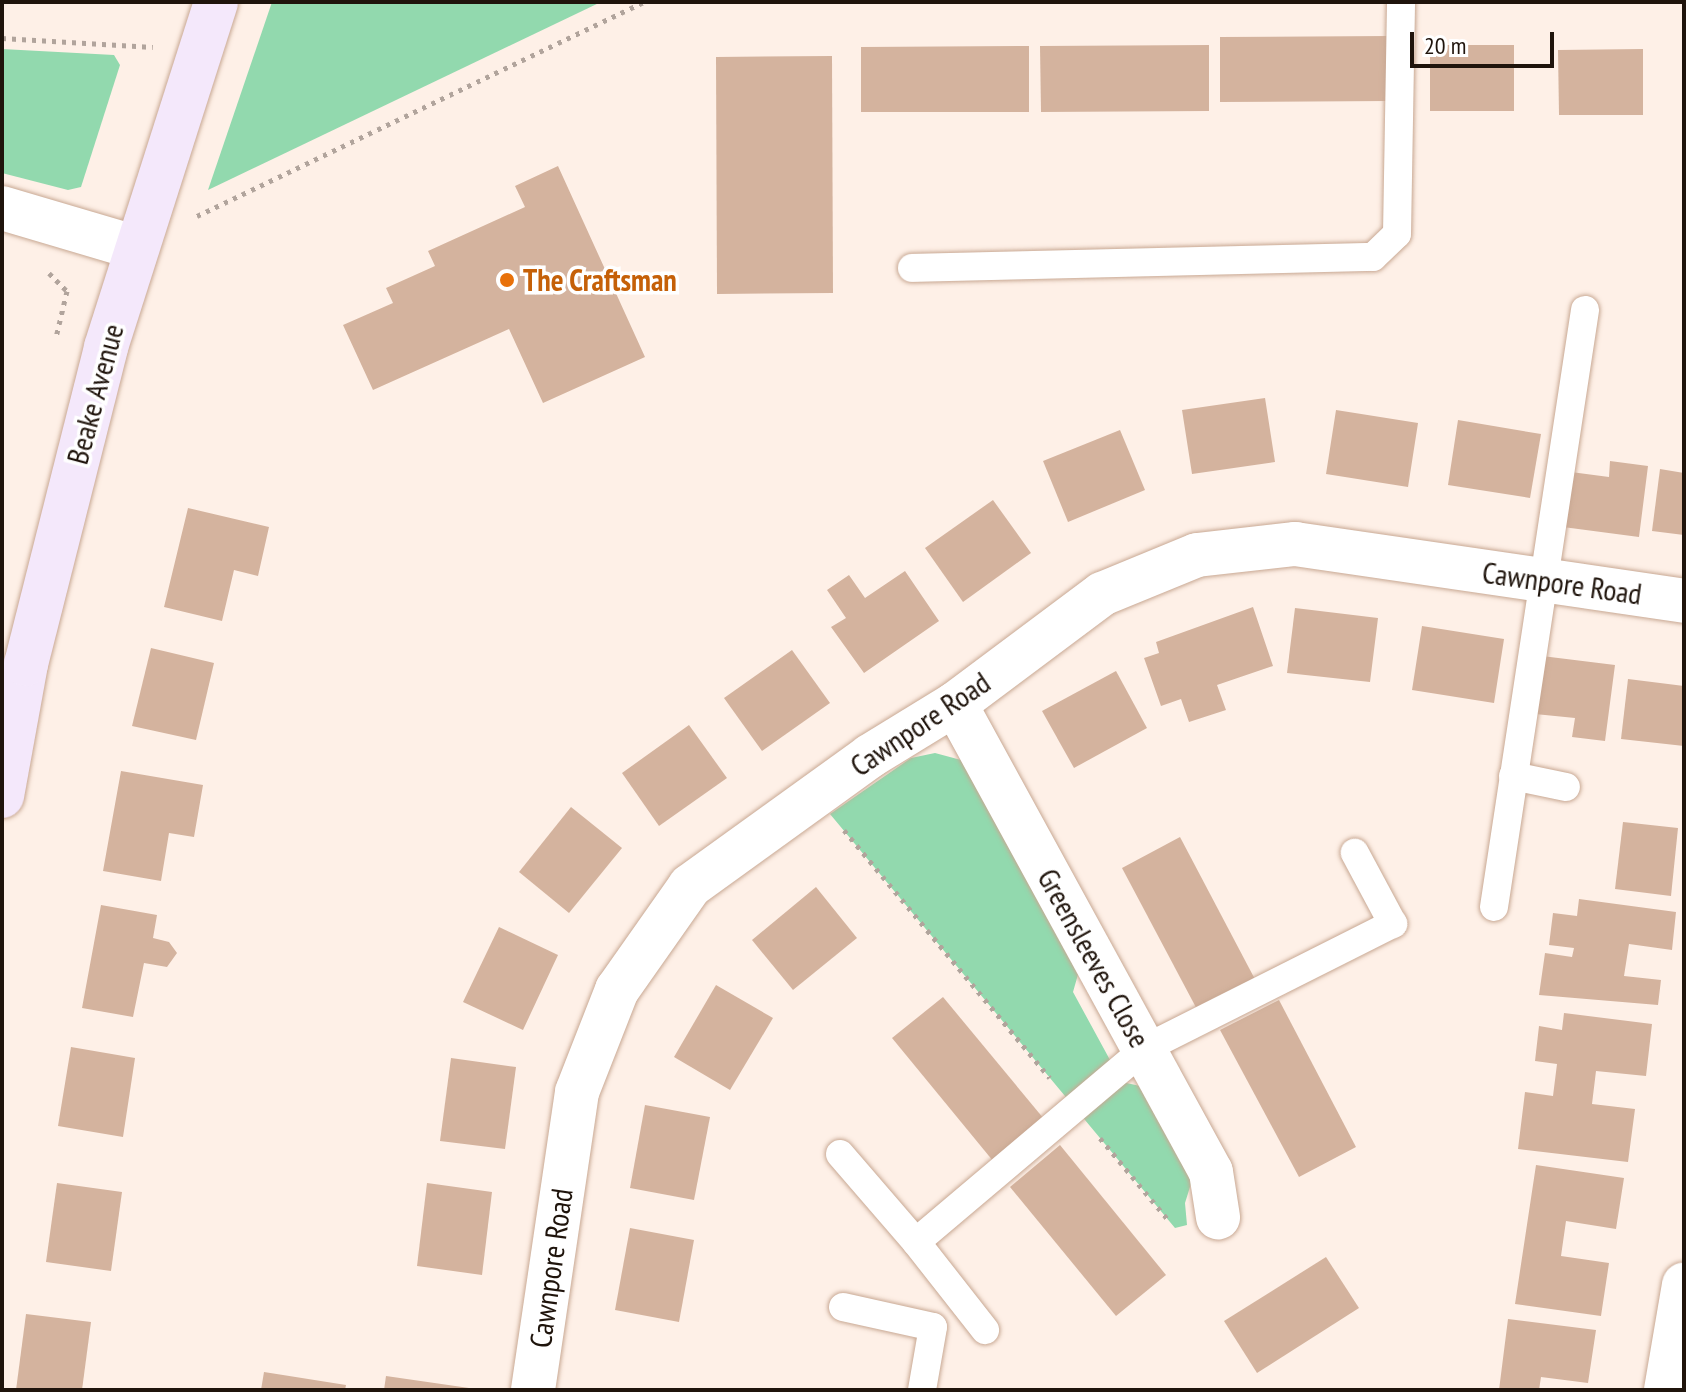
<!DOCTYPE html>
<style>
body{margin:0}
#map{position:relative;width:1686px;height:1392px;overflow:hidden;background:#fef0e7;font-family:"PT Sans Narrow",sans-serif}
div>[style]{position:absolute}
.green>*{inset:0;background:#92d9ae}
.building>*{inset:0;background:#d4b39e}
.path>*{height:5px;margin-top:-2.5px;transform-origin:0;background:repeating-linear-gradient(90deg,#b1a49c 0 4px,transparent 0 10px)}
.roads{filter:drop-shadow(0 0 2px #c8a893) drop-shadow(0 0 2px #c8a893)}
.lane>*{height:28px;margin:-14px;padding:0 14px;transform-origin:14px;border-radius:14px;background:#fff}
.street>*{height:44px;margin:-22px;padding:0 22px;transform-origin:22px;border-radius:22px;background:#fff}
.secondary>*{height:44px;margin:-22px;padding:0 22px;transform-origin:22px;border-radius:22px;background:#f4e8fb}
.dots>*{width:22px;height:22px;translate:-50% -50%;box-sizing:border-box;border:4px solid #fff;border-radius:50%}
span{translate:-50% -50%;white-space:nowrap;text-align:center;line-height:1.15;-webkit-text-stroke:7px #fff;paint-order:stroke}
.food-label{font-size:30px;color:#c56008;font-weight:700}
.left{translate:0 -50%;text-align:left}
.street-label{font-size:30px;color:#1f140c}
.frame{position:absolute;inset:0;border:4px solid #1f140c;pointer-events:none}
.scale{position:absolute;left:1410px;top:32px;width:144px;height:36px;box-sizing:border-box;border:4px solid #1f140c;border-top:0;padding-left:10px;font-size:24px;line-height:28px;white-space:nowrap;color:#1f140c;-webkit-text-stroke:6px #fff;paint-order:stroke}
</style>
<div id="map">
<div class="green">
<div style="clip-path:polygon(272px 2px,601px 2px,208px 190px)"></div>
<div style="clip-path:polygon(2px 49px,114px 55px,120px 65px,81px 187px,68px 190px,2px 173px)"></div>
<div style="clip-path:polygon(935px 753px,961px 760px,1079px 971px,1073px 992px,1122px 1082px,1140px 1086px,1195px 1171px,1185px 1203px,1187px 1225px,1175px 1228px,830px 814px,911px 758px)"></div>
</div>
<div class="building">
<div style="clip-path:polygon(1389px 36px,1389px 101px,1220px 102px,1220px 37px)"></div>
<div style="clip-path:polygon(1209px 45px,1209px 111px,1041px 112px,1040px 46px)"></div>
<div style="clip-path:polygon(1430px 45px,1514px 45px,1514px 111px,1430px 111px)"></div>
<div style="clip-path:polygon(1029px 46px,1029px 112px,861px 112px,861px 47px)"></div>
<div style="clip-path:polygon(1643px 49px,1643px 115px,1559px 115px,1558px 50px)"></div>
<div style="clip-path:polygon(832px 56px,833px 293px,717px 294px,716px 57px)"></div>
<div style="clip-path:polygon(558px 166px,645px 357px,543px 403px,509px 329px,373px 390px,343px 325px,393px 303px,386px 288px,435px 266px,428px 251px,525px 207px,515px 186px)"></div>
<div style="clip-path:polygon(1265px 398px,1275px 462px,1192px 474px,1182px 410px)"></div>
<div style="clip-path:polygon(1336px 410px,1418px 423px,1408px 487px,1326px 474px)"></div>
<div style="clip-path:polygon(1458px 420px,1541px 434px,1530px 498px,1448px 485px)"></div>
<div style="clip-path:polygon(1120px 430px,1145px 490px,1068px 522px,1043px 461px)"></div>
<div style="clip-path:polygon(1610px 461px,1648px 466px,1639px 537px,1563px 527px,1571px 472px,1609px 477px)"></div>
<div style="clip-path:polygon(1660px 469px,1684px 473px,1684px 535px,1652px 531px)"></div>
<div style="clip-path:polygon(993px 500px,1031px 553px,963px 602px,925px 548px)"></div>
<div style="clip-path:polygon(188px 508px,269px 527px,258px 576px,234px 570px,222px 621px,164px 607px)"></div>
<div style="clip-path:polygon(905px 571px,939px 621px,864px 673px,831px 627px,846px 618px,827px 590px,849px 575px,865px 598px)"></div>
<div style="clip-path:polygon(1253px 607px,1273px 666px,1217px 685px,1226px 710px,1189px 722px,1181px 699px,1161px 706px,1144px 658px,1159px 653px,1156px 642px)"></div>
<div style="clip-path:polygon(1295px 608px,1378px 618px,1370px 682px,1287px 673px)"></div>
<div style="clip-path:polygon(1422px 626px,1504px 639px,1494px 703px,1412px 690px)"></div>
<div style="clip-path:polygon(151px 648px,214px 663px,196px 740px,132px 726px)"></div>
<div style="clip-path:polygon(792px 650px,830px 703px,762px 751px,724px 698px)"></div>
<div style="clip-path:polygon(1542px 656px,1615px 665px,1605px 741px,1572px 737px,1575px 718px,1535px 714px)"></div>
<div style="clip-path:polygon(1116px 671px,1147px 728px,1074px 768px,1042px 711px)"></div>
<div style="clip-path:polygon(1628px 679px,1684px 686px,1684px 746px,1621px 739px)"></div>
<div style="clip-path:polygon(689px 725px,727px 778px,659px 826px,622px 773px)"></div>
<div style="clip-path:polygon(121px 771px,203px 785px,194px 837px,169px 833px,161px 881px,103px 871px)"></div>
<div style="clip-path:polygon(571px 807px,622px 848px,569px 913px,519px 872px)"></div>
<div style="clip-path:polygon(1623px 822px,1678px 828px,1671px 896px,1615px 889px)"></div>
<div style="clip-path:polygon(1180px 837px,1258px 985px,1200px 1015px,1122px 868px)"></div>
<div style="clip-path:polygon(816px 887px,857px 938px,793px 990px,752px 940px)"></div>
<div style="clip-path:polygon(1579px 899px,1676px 912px,1672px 950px,1629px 944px,1624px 976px,1661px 980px,1658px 1005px,1539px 995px,1545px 953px,1572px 957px,1574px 948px,1549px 945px,1553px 913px,1577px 916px)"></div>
<div style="clip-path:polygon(101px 905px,157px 915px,153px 938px,169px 942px,177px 953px,167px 967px,144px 963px,133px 1017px,82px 1008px)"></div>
<div style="clip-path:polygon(499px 927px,558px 955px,523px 1030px,463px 1002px)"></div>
<div style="clip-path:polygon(716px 985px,773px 1018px,730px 1090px,674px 1057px)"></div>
<div style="clip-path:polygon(943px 997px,1049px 1125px,998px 1167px,892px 1038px)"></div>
<div style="clip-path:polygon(1279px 1000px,1356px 1147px,1299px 1177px,1220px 1030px)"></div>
<div style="clip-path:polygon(1564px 1013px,1652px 1024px,1646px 1076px,1596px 1071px,1592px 1104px,1635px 1109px,1628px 1162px,1518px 1149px,1525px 1092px,1553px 1096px,1557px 1064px,1535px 1061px,1539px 1026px,1562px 1030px)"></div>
<div style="clip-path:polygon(71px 1047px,135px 1058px,123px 1137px,58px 1126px)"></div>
<div style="clip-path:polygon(451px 1058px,516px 1067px,505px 1149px,440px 1141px)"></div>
<div style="clip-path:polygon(645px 1105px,710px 1117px,694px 1200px,630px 1188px)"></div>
<div style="clip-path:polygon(1060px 1145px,1166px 1275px,1116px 1316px,1010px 1187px)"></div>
<div style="clip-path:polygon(1536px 1165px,1624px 1178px,1616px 1229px,1566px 1221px,1561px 1256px,1609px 1263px,1601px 1316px,1515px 1304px)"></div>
<div style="clip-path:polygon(57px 1183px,122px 1192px,111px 1271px,46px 1262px)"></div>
<div style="clip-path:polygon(427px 1183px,492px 1192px,482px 1275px,417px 1266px)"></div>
<div style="clip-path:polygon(630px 1228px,694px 1240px,679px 1322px,615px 1310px)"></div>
<div style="clip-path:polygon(1326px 1257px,1359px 1308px,1257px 1373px,1224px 1321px)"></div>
<div style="clip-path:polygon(26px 1314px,91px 1322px,82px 1390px,16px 1390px)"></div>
<div style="clip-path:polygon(1508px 1319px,1596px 1330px,1588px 1383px,1541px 1377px,1539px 1390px,1499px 1390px)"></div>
<div style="clip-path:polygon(264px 1372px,346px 1385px,345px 1390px,261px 1390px)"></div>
<div style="clip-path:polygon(386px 1376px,469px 1388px,469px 1390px,384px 1390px)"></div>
</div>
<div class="path">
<div style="left:2px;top:38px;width:151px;rotate:3.4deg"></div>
<div style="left:197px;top:216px;width:496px;rotate:-25.6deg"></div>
<div style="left:49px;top:273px;width:25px;rotate:45deg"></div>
<div style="left:67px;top:291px;width:47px;rotate:103.4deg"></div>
<div style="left:844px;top:830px;width:322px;rotate:50.3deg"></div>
<div style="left:1100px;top:1138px;width:109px;rotate:50.2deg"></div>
</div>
<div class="roads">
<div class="lane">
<div style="left:912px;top:268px;width:461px;rotate:-1.4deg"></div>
<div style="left:1373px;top:257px;width:33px;rotate:-44deg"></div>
<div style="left:1397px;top:234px;width:232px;rotate:-89deg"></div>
<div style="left:1513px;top:776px;width:54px;rotate:11.7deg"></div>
<div style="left:1494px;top:907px;width:604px;rotate:-81.33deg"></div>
<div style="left:840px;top:1154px;width:116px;rotate:49.2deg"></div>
<div style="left:916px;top:1242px;width:299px;rotate:-40.2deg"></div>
<div style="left:1144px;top:1049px;width:279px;rotate:-26.7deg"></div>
<div style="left:1393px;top:924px;width:81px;rotate:-118.2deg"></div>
<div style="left:916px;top:1242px;width:112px;rotate:51.9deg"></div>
<div style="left:843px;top:1307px;width:92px;rotate:12.5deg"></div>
<div style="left:933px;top:1327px;width:64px;rotate:99.9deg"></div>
</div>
<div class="street">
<div style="left:2px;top:208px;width:138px;rotate:16.5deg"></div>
<div style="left:955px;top:704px;width:533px;rotate:61.32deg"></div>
<div style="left:1211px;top:1172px;width:46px;rotate:81.2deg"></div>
<div style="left:533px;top:1390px;width:301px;rotate:-81.6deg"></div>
<div style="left:577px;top:1092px;width:110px;rotate:-68.6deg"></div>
<div style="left:617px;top:990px;width:127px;rotate:-54.9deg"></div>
<div style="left:690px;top:886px;width:222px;rotate:-35.8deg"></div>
<div style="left:870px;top:756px;width:100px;rotate:-31.5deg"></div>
<div style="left:955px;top:704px;width:184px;rotate:-36.8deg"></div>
<div style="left:1102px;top:594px;width:103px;rotate:-22.3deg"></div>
<div style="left:1197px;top:555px;width:99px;rotate:-6.4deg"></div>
<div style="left:1295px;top:544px;width:393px;rotate:8.3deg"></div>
<div style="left:1666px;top:1390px;width:107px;rotate:-80.3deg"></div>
</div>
<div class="secondary">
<div style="left:2px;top:796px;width:134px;rotate:-79.7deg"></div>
<div style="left:26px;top:664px;width:327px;rotate:-75.8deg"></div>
<div style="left:106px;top:347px;width:362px;rotate:-72.3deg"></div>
</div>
</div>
<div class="dots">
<div style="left:507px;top:280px;background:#e8710a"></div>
</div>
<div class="food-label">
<span class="left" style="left:523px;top:280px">The Craftsman</span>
</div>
<div class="street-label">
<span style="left:95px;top:394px;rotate:-75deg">Beake Avenue</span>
<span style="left:1562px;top:583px;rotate:8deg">Cawnpore Road</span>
<span style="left:920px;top:724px;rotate:-34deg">Cawnpore Road</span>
<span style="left:1094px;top:958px;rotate:61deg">Greensleeves Close</span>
<span style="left:551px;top:1268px;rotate:-82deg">Cawnpore Road</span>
</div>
<div class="frame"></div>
<div class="scale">20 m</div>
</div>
